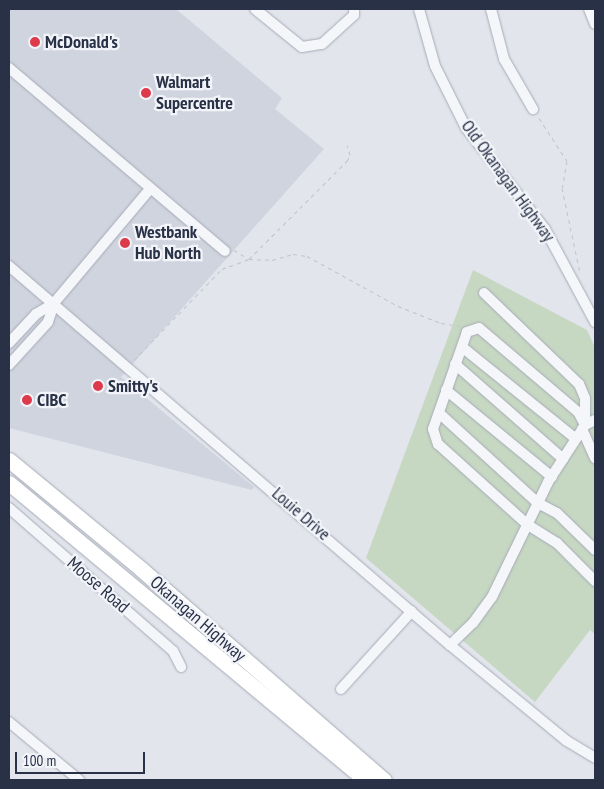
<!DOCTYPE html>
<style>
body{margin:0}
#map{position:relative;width:604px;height:789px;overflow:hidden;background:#e2e5ec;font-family:"PT Sans Narrow",sans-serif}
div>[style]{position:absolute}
.built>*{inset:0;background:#cfd4de}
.green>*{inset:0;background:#c6d7c2}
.path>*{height:1px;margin-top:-0.5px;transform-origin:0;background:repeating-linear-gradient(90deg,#c0c3ca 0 4px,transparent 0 8px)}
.roads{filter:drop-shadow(0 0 1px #a6abb7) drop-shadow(0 0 1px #a6abb7)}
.minor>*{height:10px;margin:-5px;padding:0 5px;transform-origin:5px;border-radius:5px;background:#f5f6f9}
.highway>*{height:15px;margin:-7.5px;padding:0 7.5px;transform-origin:7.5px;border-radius:7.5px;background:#fff}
.dots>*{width:14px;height:14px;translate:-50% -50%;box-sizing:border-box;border:2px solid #f2f4f9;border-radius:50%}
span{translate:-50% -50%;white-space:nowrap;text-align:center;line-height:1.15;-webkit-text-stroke:4.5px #f2f4f9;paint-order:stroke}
.poi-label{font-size:18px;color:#283146;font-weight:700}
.left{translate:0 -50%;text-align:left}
.street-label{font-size:18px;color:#283146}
.frame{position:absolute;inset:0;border:10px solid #283146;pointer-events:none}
.scale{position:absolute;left:15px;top:752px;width:130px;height:22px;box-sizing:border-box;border:2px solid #283146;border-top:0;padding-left:6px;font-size:15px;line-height:18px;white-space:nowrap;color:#283146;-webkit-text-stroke:4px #f2f4f9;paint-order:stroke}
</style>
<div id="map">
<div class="built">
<div style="clip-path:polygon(9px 9px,176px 9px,282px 98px,275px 109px,324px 149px,121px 377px,254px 487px,252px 490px,9px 428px)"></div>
</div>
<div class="green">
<div style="clip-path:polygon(473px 270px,587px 330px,595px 348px,595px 634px,590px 630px,535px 702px,366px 558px)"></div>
</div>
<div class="path">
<div style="left:539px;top:118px;width:51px;rotate:56.9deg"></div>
<div style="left:567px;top:161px;width:27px;rotate:100deg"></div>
<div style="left:562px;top:188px;width:87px;rotate:78deg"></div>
<div style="left:234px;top:250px;width:17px;rotate:31deg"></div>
<div style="left:249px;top:259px;width:139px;rotate:-45deg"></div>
<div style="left:347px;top:161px;width:7px;rotate:-63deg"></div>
<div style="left:350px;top:155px;width:10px;rotate:-107deg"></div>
<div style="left:134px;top:360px;width:127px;rotate:-46deg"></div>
<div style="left:222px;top:269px;width:29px;rotate:-20deg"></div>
<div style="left:249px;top:259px;width:23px;rotate:2deg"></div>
<div style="left:272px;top:260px;width:22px;rotate:-16deg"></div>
<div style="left:293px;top:254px;width:14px;rotate:8deg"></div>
<div style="left:307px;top:256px;width:104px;rotate:28.8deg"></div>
<div style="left:398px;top:306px;width:46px;rotate:21.6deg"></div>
<div style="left:441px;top:323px;width:20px;rotate:9deg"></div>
</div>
<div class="roads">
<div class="minor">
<div style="left:255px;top:9px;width:60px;rotate:39deg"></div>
<div style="left:302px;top:47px;width:20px;rotate:-9deg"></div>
<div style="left:322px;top:44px;width:43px;rotate:-42.2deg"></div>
<div style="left:354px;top:15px;width:6px;rotate:-90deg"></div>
<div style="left:419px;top:9px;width:59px;rotate:74.3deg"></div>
<div style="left:435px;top:66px;width:69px;rotate:63.4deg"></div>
<div style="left:466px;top:128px;width:128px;rotate:52deg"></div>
<div style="left:545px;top:229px;width:106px;rotate:61.7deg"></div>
<div style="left:491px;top:9px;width:52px;rotate:75.4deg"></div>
<div style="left:504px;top:59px;width:58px;rotate:59.9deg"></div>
<div style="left:589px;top:9px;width:16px;rotate:68deg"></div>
<div style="left:9px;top:68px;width:283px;rotate:40.3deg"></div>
<div style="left:9px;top:266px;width:581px;rotate:40.68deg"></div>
<div style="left:450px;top:645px;width:151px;rotate:39.4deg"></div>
<div style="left:567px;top:741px;width:33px;rotate:31deg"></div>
<div style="left:484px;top:293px;width:132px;rotate:43.8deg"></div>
<div style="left:579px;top:384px;width:15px;rotate:67deg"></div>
<div style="left:585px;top:398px;width:23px;rotate:90deg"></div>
<div style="left:9px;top:343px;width:40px;rotate:-47deg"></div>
<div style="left:36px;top:314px;width:21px;rotate:-31deg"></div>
<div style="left:54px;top:303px;width:150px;rotate:-49.9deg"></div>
<div style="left:462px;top:347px;width:146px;rotate:38.9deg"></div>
<div style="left:455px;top:364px;width:144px;rotate:41.3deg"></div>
<div style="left:9px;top:365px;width:58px;rotate:-47.8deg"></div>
<div style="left:48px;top:322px;width:20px;rotate:-72deg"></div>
<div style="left:446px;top:390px;width:137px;rotate:39.4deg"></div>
<div style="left:439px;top:413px;width:134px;rotate:42.3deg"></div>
<div style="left:538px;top:503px;width:21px;rotate:28deg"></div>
<div style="left:557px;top:513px;width:53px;rotate:44.2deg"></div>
<div style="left:585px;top:425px;width:15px;rotate:-118deg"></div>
<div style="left:578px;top:412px;width:130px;rotate:-139.7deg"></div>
<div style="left:479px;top:328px;width:13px;rotate:162deg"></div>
<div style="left:467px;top:332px;width:103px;rotate:109.3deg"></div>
<div style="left:433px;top:429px;width:16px;rotate:72deg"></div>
<div style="left:438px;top:444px;width:121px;rotate:42deg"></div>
<div style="left:528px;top:525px;width:34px;rotate:32deg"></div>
<div style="left:557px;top:543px;width:54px;rotate:45deg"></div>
<div style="left:582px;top:429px;width:32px;rotate:66deg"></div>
<div style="left:9px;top:508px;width:218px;rotate:41.1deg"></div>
<div style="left:173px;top:651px;width:18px;rotate:63deg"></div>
<div style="left:450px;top:645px;width:32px;rotate:-44deg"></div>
<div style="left:473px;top:623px;width:32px;rotate:-54deg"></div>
<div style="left:492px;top:597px;width:128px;rotate:-64deg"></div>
<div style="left:548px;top:482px;width:68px;rotate:-57deg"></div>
<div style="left:585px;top:425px;width:11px;rotate:-27deg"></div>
<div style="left:341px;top:689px;width:105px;rotate:-47.7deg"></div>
<div style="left:9px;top:722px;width:91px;rotate:39.6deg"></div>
</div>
<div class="highway">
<div style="left:9px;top:460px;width:171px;rotate:39.5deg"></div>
<div style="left:141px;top:569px;width:322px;rotate:41deg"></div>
<div style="left:9px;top:483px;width:464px;rotate:39.8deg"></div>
</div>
</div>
<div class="dots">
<div style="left:35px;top:42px;background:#dd3a4b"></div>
<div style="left:146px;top:93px;background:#dd3a4b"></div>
<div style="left:125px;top:243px;background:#dd3a4b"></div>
<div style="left:98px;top:386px;background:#dd3a4b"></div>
<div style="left:27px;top:400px;background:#dd3a4b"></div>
</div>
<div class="poi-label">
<span class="left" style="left:45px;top:42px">McDonald's</span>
<span class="left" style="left:156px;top:93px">Walmart<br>Supercentre</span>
<span class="left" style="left:135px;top:243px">Westbank<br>Hub North</span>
<span class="left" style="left:108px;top:386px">Smitty's</span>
<span class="left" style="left:37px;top:400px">CIBC</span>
</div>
<div class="street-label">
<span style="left:508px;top:181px;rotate:54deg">Old Okanagan Highway</span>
<span style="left:301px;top:514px;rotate:41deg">Louie Drive</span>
<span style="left:98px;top:585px;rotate:41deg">Moose Road</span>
<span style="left:198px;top:619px;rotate:41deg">Okanagan Highway</span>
</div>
<div class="frame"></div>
<div class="scale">100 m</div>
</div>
